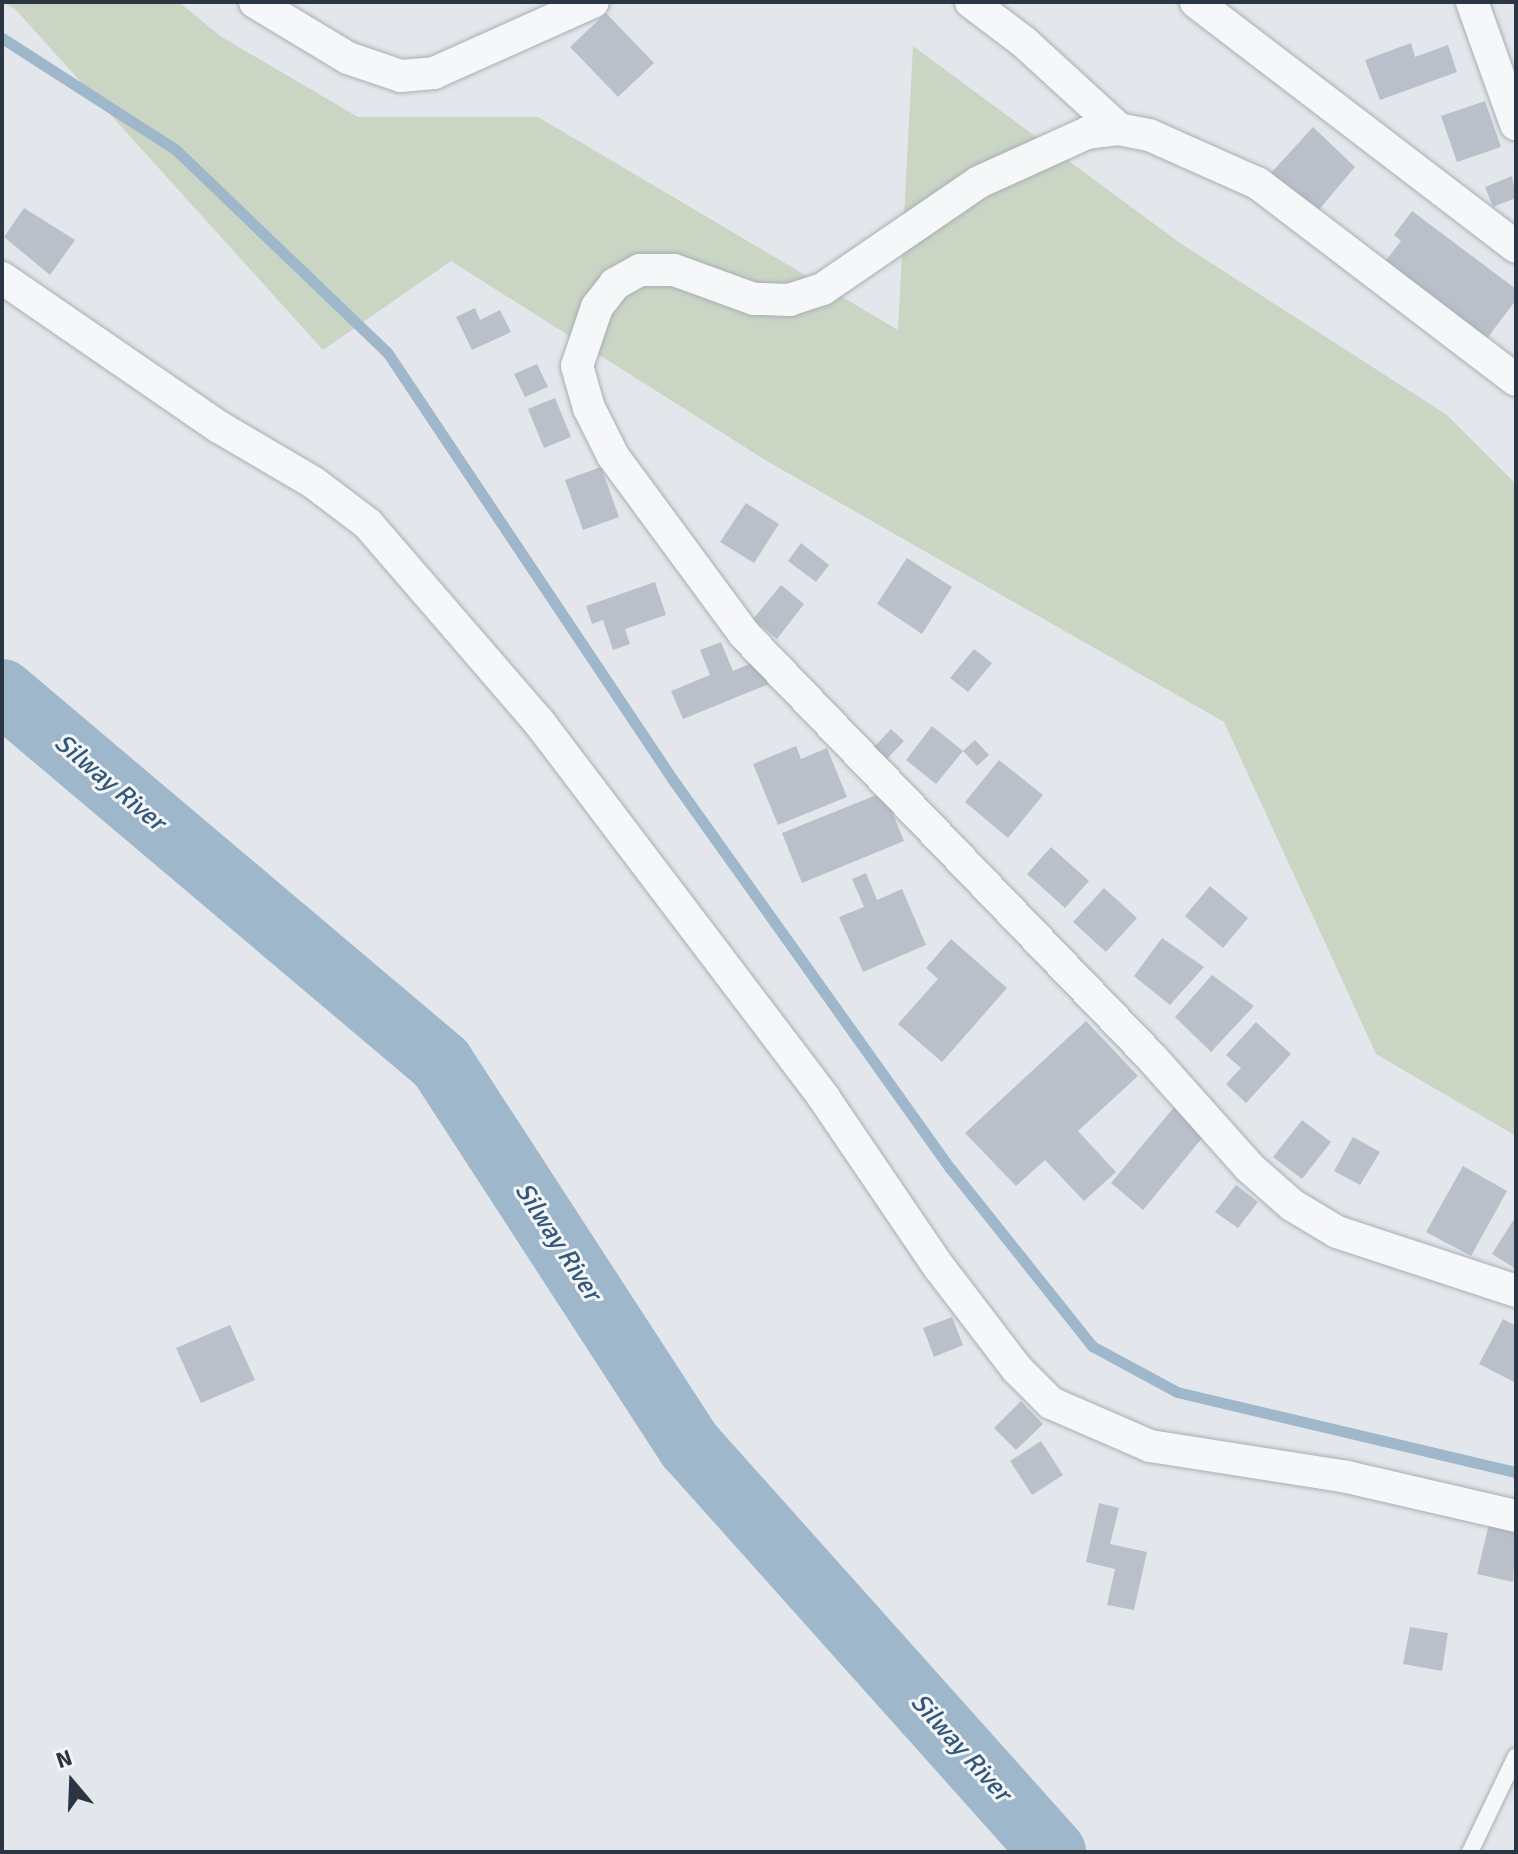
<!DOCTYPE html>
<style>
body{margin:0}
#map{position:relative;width:1518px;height:1854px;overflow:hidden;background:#e3e7eb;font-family:Signika,sans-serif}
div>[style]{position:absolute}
.green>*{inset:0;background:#cad5c4}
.stream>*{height:11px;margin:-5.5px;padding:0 5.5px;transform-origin:5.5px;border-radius:5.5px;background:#9eb7cb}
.river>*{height:66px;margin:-33px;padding:0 33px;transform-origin:33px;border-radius:33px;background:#9eb7cb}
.building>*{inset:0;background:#bac0c9}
.roads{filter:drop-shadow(0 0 2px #a8aeb6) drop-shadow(0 0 2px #a8aeb6)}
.service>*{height:16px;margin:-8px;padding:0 8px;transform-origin:8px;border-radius:8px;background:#f6f7f9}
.minor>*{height:32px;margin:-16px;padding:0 16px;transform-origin:16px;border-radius:16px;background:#f6f7f9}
span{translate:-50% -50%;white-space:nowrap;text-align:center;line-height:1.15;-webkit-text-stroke:6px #f3f6f8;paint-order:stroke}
.water-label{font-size:26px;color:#345779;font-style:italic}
.frame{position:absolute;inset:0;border:4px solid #2a3644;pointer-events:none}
.north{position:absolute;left:32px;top:1742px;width:80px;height:80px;-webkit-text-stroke:6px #f3f6f8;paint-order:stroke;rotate:341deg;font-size:22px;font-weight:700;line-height:32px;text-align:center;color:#2a3644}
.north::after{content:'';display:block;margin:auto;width:28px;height:36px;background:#2a3644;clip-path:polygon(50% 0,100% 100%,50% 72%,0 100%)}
</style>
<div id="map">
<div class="green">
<div style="clip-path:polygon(2px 2px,179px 2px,220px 36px,358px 117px,538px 117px,898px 330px,913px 46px,1180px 243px,1447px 415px,1516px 484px,1516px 1136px,1376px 1054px,1224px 722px,765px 460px,451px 261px,323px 350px,15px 9px)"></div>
</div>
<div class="stream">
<div style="left:2px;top:38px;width:206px;rotate:32.7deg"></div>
<div style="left:175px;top:149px;width:294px;rotate:43.8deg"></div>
<div style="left:387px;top:352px;width:515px;rotate:56.25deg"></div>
<div style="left:673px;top:780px;width:477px;rotate:54.5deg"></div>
<div style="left:950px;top:1168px;width:228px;rotate:51.4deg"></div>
<div style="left:1092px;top:1346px;width:97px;rotate:28.4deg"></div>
<div style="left:1177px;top:1392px;width:348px;rotate:13.3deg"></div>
</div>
<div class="river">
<div style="left:2px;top:692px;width:575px;rotate:40.2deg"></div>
<div style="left:441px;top:1063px;width:457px;rotate:57deg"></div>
<div style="left:690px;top:1446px;width:545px;rotate:48.2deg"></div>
</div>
<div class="building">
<div style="clip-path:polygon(606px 13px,654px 63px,618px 97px,570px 47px)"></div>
<div style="clip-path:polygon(1411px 43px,1415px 57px,1448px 45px,1457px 72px,1380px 100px,1365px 60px)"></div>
<div style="clip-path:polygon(1485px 101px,1501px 147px,1457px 162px,1441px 116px)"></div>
<div style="clip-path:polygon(1313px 127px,1355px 167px,1316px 213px,1271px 173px)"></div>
<div style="clip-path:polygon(1512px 176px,1516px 198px,1493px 207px,1485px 187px)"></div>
<div style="clip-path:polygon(24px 208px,75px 240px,50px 275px,4px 237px)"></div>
<div style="clip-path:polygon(1412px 211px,1516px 289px,1516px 300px,1485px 341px,1383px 264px,1401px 241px,1394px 235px)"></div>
<div style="clip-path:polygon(475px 308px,480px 320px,500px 310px,511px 332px,472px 350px,456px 317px)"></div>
<div style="clip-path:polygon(537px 364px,548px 387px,525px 397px,514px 374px)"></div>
<div style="clip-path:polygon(555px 398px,571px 437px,544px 448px,528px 409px)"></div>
<div style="clip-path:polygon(601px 467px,619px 517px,583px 530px,565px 480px)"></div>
<div style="clip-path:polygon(746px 503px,779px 524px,754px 563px,720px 542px)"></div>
<div style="clip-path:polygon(801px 543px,829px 565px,816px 582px,788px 561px)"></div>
<div style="clip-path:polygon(907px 558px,952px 587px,922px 634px,877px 604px)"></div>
<div style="clip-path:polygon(655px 582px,666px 615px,625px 629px,630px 644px,613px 650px,603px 620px,592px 624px,586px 606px)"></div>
<div style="clip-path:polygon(781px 585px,804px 604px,777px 639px,753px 619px)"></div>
<div style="clip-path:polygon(721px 642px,733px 671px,759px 660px,769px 684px,683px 719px,671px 691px,710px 675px,700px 650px)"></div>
<div style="clip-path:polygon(974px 649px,992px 663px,968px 692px,950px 678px)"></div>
<div style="clip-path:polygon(932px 726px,963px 751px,936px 784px,906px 760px)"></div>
<div style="clip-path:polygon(891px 729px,904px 741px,887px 759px,874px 747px)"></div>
<div style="clip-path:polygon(975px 740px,989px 755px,977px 766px,963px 751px)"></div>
<div style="clip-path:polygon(796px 746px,801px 759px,827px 748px,847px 797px,778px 825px,753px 764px)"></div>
<div style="clip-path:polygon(999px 760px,1043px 795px,1008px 838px,965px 802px)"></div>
<div style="clip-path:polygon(884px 792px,904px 841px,802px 883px,782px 833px)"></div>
<div style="clip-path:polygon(1051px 847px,1089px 881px,1065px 908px,1027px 874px)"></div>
<div style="clip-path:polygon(866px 873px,877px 900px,902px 889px,926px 945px,863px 972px,839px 917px,864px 907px,852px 879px)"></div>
<div style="clip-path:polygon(1210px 886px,1248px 918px,1223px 948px,1185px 916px)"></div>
<div style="clip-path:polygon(1104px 888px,1137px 918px,1106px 952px,1073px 922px)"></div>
<div style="clip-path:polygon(1162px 938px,1204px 967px,1170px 1005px,1134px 976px)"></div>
<div style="clip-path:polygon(951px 939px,1007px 988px,942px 1062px,898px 1024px,938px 979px,926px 968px)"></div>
<div style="clip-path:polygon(1212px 975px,1254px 1006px,1211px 1052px,1175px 1017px)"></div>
<div style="clip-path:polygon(1086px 1021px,1138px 1076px,1078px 1131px,1116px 1172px,1084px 1201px,1045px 1160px,1016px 1186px,965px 1133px)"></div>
<div style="clip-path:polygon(1256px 1022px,1291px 1054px,1246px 1103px,1226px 1084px,1241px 1068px,1226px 1055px)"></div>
<div style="clip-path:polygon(1175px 1106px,1207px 1132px,1143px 1210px,1111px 1183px)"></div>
<div style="clip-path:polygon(1302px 1120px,1331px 1142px,1302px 1179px,1273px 1157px)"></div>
<div style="clip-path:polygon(1353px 1137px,1380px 1152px,1360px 1185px,1334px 1171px)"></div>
<div style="clip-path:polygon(1463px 1166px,1507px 1191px,1471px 1256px,1426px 1232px)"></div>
<div style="clip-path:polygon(1236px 1185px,1258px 1202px,1238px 1228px,1215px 1212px)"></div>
<div style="clip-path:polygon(1516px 1216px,1516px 1269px,1492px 1254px)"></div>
<div style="clip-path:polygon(952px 1317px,963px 1345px,934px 1357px,923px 1328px)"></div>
<div style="clip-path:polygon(1503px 1319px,1516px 1326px,1516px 1383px,1479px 1364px)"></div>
<div style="clip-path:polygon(230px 1325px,255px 1380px,201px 1403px,176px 1348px)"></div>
<div style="clip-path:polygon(1021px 1401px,1043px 1424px,1016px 1450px,994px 1428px)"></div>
<div style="clip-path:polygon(1041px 1441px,1063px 1475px,1032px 1495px,1010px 1461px)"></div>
<div style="clip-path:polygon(1099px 1503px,1119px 1508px,1110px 1544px,1147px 1552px,1134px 1610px,1107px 1605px,1115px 1569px,1086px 1562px)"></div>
<div style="clip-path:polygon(1489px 1524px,1516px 1530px,1513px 1582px,1477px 1574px)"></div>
<div style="clip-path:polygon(1410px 1627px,1448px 1633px,1442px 1671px,1403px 1664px)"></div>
</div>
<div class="roads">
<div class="service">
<div style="left:1470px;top:1852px;width:106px;rotate:-64.4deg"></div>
</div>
<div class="minor">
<div style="left:255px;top:2px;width:109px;rotate:31.1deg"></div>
<div style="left:348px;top:58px;width:56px;rotate:18.8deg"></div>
<div style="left:401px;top:76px;width:33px;rotate:-5deg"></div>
<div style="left:434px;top:73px;width:174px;rotate:-24.1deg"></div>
<div style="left:971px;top:2px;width:68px;rotate:37.2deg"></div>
<div style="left:1025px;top:43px;width:127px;rotate:42.5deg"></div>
<div style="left:1196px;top:2px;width:403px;rotate:37.4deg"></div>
<div style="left:1472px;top:2px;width:130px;rotate:70.2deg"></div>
<div style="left:2px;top:278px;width:263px;rotate:34.5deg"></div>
<div style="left:219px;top:427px;width:110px;rotate:30.5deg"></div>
<div style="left:314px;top:483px;width:68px;rotate:37.2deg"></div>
<div style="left:368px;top:524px;width:262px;rotate:49.2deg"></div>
<div style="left:539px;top:722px;width:472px;rotate:52.8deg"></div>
<div style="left:824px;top:1098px;width:204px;rotate:55.8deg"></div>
<div style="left:939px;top:1267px;width:128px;rotate:52.6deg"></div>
<div style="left:1017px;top:1369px;width:48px;rotate:45deg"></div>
<div style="left:1051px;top:1403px;width:108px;rotate:23.5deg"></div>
<div style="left:1150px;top:1446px;width:199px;rotate:8.9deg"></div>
<div style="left:1347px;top:1477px;width:173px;rotate:13deg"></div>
<div style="left:1516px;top:380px;width:325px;rotate:-142.7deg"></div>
<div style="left:1257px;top:183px;width:118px;rotate:-156deg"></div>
<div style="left:1149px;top:135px;width:31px;rotate:-169deg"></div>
<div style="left:1119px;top:129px;width:32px;rotate:173deg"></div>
<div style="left:1087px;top:133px;width:119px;rotate:155.6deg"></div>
<div style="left:979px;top:182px;width:189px;rotate:145.6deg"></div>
<div style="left:823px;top:289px;width:35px;rotate:162deg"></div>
<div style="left:790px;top:300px;width:36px;rotate:-178deg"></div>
<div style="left:754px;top:299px;width:85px;rotate:-160.1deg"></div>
<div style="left:674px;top:270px;width:34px;rotate:180deg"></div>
<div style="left:640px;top:270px;width:29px;rotate:151deg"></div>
<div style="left:615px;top:284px;width:29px;rotate:128deg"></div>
<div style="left:597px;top:307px;width:62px;rotate:108.7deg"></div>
<div style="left:577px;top:366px;width:44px;rotate:74.1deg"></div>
<div style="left:589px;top:408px;width:54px;rotate:63.4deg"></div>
<div style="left:613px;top:456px;width:221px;rotate:53.6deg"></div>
<div style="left:744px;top:634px;width:588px;rotate:46.1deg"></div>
<div style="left:1152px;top:1058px;width:146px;rotate:48.3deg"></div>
<div style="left:1249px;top:1167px;width:57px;rotate:41.5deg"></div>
<div style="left:1292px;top:1205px;width:52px;rotate:31deg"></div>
<div style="left:1337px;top:1232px;width:188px;rotate:18.2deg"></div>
</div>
</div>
<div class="water-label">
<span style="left:109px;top:783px;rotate:40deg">Silway River</span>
<span style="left:557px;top:1242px;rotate:57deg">Silway River</span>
<span style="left:960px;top:1748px;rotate:48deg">Silway River</span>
</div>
<div class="frame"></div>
<div class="north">N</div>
</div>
